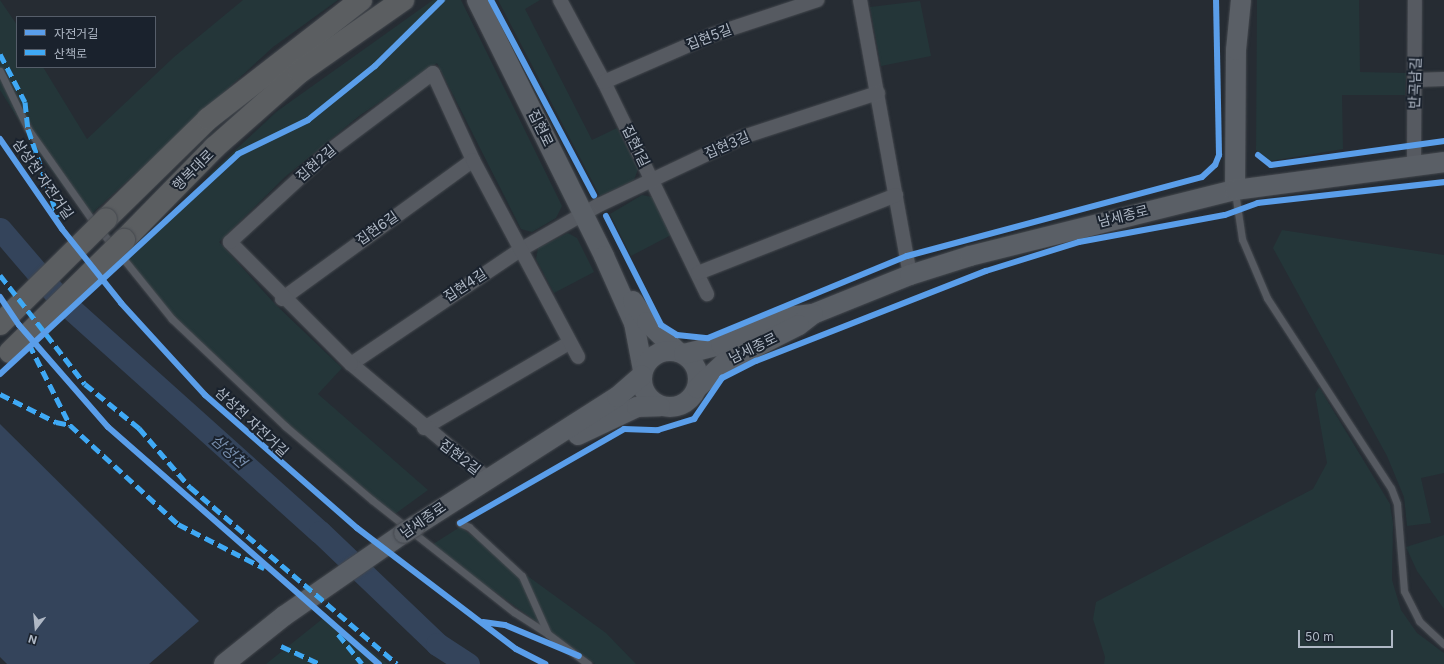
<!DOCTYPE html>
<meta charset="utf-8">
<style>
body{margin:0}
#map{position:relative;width:1444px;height:664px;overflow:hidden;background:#262c33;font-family:Inter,"Noto Sans KR",sans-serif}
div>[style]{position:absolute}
.green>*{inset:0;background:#243639}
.water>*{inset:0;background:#34445b}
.river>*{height:23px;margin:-11.5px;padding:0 11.5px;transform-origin:11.5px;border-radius:11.5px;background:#34445b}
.roads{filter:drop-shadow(0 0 1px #44484e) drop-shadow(0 0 1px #44484e)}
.lane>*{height:7px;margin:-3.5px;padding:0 3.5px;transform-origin:3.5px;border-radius:3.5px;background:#565a61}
.street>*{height:14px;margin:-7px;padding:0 7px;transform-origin:7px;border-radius:7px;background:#565a61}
.secondary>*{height:20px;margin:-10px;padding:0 10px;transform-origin:10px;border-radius:10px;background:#5a5f66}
.secondary>.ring{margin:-10px;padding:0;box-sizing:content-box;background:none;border:20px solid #5a5f66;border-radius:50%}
.highway>*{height:22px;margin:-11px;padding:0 11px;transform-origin:11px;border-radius:11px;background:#5b5e61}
.bridges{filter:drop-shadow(0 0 1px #44484e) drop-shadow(0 0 1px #44484e)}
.secondary-bridge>*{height:20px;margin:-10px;padding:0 10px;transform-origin:10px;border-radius:10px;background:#5a5f66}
.highway-bridge>*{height:22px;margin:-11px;padding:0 11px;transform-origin:11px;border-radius:11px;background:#5b5e61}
.quiet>*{height:5px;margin-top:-2.5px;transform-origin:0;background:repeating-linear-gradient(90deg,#3fa9f5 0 10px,transparent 0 15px)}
.cycleway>*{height:6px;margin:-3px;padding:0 3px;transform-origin:3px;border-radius:3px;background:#5a9eea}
span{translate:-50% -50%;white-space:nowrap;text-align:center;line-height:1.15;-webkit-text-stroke:4px #1a222d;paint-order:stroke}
.street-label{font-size:14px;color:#afb8c5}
.water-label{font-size:15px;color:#788eac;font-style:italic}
.legend{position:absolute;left:16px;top:16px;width:140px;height:52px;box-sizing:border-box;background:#1a222d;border:1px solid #565e6a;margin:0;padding:5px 7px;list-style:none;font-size:12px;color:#afb8c5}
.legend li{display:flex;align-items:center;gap:8px;height:20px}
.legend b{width:20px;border:1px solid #565e6a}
.north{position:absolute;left:16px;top:608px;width:40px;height:40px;-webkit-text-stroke:3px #1a222d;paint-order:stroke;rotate:196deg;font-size:11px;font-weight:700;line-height:16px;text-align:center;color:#afb8c5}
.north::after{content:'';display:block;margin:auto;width:14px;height:18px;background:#afb8c5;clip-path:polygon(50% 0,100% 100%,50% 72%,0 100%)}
.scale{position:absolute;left:1298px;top:630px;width:95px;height:18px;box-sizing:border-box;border:2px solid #afb8c5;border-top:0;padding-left:5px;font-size:12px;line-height:14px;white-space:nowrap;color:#afb8c5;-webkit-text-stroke:3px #1a222d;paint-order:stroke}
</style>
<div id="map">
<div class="green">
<div style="clip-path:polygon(0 0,17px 25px,17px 67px,43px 67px,87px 139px,174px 57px,243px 0,338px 0,273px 47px,87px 218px,43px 159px,0 90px)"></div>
<div style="clip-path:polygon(433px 0,461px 0,562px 206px,556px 218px,532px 232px,521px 229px,437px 63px,359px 116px,285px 177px,219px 242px,275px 304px,342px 368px,318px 394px,428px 490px,395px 514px,293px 430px,167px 309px,127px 261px,202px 190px,211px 173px,276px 112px)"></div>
<div style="clip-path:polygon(498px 0,540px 0,525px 9px,592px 140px,617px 128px,638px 169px,634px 180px,600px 196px)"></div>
<div style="clip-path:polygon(1257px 0,1359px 0,1360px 72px,1406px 73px,1405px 95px,1342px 95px,1343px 149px,1270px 161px,1256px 150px)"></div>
<div style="clip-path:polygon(920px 1px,931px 56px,881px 66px,870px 7px)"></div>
<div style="clip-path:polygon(642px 195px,652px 197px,671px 235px,631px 256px,610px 214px)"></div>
<div style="clip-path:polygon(1282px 230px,1444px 255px,1444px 473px,1421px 478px,1431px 523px,1407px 526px,1404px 497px,1387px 456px,1273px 248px)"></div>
<div style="clip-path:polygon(568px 233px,577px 238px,594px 272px,554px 293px,536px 259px,538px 248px)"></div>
<div style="clip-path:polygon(1319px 387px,1390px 504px,1393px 524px,1392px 580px,1401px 610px,1417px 633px,1444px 653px,1444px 664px,1104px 664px,1105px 657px,1093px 619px,1096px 602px,1313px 489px,1327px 463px,1315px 394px)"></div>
<div style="clip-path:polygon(460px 527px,606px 633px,636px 664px,595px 664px,497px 593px,427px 548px)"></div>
<div style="clip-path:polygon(1444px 535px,1444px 609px,1417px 571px,1406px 547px)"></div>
<div style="clip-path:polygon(326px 616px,388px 664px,266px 664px)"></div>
</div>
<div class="water">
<div style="clip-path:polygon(0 424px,199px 621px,149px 664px,7px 664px,0 657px)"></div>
</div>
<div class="river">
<div style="left:0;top:229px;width:92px;rotate:49.4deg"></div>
<div style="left:60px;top:299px;width:349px;rotate:41.9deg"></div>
<div style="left:320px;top:532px;width:162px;rotate:43.7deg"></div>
<div style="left:437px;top:644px;width:37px;rotate:33deg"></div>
</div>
<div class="roads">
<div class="lane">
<div style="left:0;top:71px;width:64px;rotate:64.2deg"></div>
<div style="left:28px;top:129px;width:111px;rotate:54.9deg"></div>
<div style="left:92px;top:220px;width:127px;rotate:51.1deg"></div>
<div style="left:172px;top:319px;width:156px;rotate:43.4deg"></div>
<div style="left:285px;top:426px;width:114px;rotate:40.4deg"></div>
<div style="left:372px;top:500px;width:181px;rotate:38.3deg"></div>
<div style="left:514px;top:612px;width:40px;rotate:32.9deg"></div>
<div style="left:1235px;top:192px;width:48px;rotate:81.5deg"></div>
<div style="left:1242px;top:239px;width:64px;rotate:67deg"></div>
<div style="left:1267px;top:298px;width:227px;rotate:56.9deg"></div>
<div style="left:1391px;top:488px;width:17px;rotate:69deg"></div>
<div style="left:1397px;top:504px;width:87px;rotate:85.4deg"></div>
<div style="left:1404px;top:591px;width:34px;rotate:63deg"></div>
<div style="left:1419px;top:621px;width:34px;rotate:43deg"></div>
<div style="left:460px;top:523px;width:10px;rotate:24deg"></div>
<div style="left:469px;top:527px;width:72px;rotate:42.8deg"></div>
<div style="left:522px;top:576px;width:64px;rotate:65.9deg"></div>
<div style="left:548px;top:634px;width:50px;rotate:36.9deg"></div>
</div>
<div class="street">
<div style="left:560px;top:0;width:93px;rotate:61.8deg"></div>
<div style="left:604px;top:82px;width:236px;rotate:64.1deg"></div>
<div style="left:860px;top:0;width:280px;rotate:79.7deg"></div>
<div style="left:1416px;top:80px;width:28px;rotate:-2deg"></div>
<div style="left:604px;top:82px;width:118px;rotate:-23.5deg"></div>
<div style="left:712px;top:35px;width:111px;rotate:-18.4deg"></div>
<div style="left:1414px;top:165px;width:165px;rotate:-89.7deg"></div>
<div style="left:698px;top:273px;width:213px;rotate:-21.5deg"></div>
<div style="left:282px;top:299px;width:236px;rotate:-36deg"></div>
<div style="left:351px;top:364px;width:204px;rotate:-34deg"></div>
<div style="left:520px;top:250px;width:91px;rotate:-29.7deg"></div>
<div style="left:599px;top:205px;width:159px;rotate:-25.3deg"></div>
<div style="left:743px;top:137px;width:142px;rotate:-18.1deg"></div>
<div style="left:424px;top:428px;width:168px;rotate:-30.4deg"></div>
<div style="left:487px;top:478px;width:177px;rotate:-140deg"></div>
<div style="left:351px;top:364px;width:172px;rotate:-134.8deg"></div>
<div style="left:230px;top:242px;width:134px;rotate:-42.6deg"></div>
<div style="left:329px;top:151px;width:130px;rotate:-36.9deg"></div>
<div style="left:433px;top:73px;width:96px;rotate:65.3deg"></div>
<div style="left:473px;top:160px;width:223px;rotate:61.9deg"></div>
</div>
<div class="secondary">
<div style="left:477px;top:0;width:286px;rotate:63.6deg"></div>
<div style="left:604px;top:256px;width:73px;rotate:65.9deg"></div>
<div style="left:634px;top:323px;width:48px;rotate:79.2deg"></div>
<div style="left:1235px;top:190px;width:140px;rotate:-89.6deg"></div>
<div style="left:1236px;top:50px;width:50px;rotate:-84.3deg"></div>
<div style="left:633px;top:301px;width:25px;rotate:56deg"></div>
<div style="left:647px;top:322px;width:43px;rotate:44.1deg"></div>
<div style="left:813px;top:314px;width:105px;rotate:-21.9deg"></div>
<div style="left:910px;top:275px;width:63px;rotate:-17.6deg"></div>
<div style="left:970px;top:256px;width:273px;rotate:-14deg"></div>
<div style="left:1235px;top:190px;width:211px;rotate:-7.6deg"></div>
<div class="ring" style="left:642px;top:351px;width:36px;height:36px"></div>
<div style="left:684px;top:354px;width:38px;rotate:-14deg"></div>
<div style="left:721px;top:345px;width:72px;rotate:-23deg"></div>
<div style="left:787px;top:317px;width:26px;rotate:-7deg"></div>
<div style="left:813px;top:314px;width:18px;rotate:142deg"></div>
<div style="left:799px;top:325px;width:84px;rotate:153.1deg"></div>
<div style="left:724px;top:363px;width:37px;rotate:137deg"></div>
<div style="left:578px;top:435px;width:65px;rotate:-25.4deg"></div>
<div style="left:637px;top:407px;width:23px;rotate:-2deg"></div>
<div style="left:415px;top:526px;width:240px;rotate:-32.6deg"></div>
<div style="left:617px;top:397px;width:33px;rotate:-41deg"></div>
<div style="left:224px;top:664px;width:77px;rotate:-38.7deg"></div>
<div style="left:284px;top:616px;width:146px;rotate:-34.7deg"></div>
</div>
<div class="highway">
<div style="left:106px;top:219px;width:143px;rotate:-44.4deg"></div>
<div style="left:208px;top:119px;width:194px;rotate:-37.9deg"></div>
<div style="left:124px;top:240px;width:129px;rotate:-45.6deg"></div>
<div style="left:214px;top:148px;width:115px;rotate:-41.5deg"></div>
<div style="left:300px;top:72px;width:126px;rotate:-35deg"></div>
</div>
</div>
<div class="bridges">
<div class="secondary-bridge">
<div style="left:404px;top:533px;width:13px;rotate:-32deg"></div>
</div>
<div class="highway-bridge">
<div style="left:0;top:324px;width:149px;rotate:-44.7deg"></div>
<div style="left:10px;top:352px;width:160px;rotate:-44.5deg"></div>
</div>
</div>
<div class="quiet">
<div style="left:0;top:54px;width:54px;rotate:62.5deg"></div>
<div style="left:25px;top:102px;width:27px;rotate:84deg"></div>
<div style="left:28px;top:129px;width:93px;rotate:71.2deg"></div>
<div style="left:0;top:275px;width:138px;rotate:52.1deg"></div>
<div style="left:85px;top:384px;width:70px;rotate:39.2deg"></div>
<div style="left:139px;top:428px;width:78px;rotate:49.2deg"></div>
<div style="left:190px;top:487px;width:272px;rotate:40.5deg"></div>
<div style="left:29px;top:344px;width:91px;rotate:63.2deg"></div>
<div style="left:70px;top:425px;width:147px;rotate:42.5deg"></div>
<div style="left:178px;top:524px;width:97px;rotate:27.1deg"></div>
<div style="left:0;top:394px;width:63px;rotate:26.6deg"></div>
<div style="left:56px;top:422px;width:14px;rotate:12deg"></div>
<div style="left:338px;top:634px;width:38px;rotate:51deg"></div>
<div style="left:281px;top:646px;width:43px;rotate:24.8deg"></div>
</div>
<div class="cycleway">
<div style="left:491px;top:0;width:221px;rotate:62.2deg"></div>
<div style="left:0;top:139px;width:109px;rotate:55.4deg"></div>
<div style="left:62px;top:229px;width:95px;rotate:51.4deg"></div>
<div style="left:121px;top:303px;width:125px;rotate:47.6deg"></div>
<div style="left:205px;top:395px;width:202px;rotate:41.2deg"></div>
<div style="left:357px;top:528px;width:200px;rotate:37.3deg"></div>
<div style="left:516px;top:649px;width:33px;rotate:27deg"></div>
<div style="left:1258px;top:155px;width:16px;rotate:38deg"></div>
<div style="left:1271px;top:165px;width:175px;rotate:-7.9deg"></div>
<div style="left:606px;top:216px;width:122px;rotate:63.2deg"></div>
<div style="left:661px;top:325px;width:19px;rotate:32deg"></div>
<div style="left:677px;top:335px;width:31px;rotate:6deg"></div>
<div style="left:708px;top:338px;width:215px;rotate:-22.4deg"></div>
<div style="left:907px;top:256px;width:305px;rotate:-15deg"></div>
<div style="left:1202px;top:177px;width:18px;rotate:-43deg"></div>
<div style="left:1215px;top:165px;width:11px;rotate:-68deg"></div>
<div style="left:1219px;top:155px;width:155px;rotate:-91.1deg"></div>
<div style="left:0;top:297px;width:34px;rotate:56deg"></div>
<div style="left:19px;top:325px;width:135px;rotate:48.9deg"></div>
<div style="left:108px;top:427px;width:360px;rotate:41.2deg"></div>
<div style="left:0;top:374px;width:324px;rotate:-42.7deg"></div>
<div style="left:238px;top:154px;width:78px;rotate:-25.9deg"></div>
<div style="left:308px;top:120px;width:86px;rotate:-38.9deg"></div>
<div style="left:375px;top:66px;width:94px;rotate:-44.6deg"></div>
<div style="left:460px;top:523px;width:189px;rotate:-29.8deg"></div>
<div style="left:624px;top:429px;width:34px;rotate:2deg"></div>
<div style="left:658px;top:430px;width:38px;rotate:-17deg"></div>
<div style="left:694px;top:419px;width:50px;rotate:-55.7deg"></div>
<div style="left:722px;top:378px;width:38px;rotate:-27deg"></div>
<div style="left:756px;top:361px;width:247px;rotate:-21.4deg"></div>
<div style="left:986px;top:271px;width:97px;rotate:-17.3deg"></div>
<div style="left:1079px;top:242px;width:148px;rotate:-10.5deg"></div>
<div style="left:1225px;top:215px;width:35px;rotate:-20deg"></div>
<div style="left:1258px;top:203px;width:187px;rotate:-6.4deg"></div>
<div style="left:483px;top:622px;width:22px;rotate:8deg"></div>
<div style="left:505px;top:625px;width:80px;rotate:22.7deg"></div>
</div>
<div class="street-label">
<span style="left:709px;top:37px;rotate:-21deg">집현5길</span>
<span style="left:1415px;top:83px;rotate:-88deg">반곡남길</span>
<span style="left:541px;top:128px;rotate:64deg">집현로</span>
<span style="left:727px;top:145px;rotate:-23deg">집현3길</span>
<span style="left:636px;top:146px;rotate:64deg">집현1길</span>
<span style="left:316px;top:163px;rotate:-41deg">집현2길</span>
<span style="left:193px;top:170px;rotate:-45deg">행복대로</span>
<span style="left:43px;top:179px;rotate:55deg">삼성천 자전거길</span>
<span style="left:1123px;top:216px;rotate:-14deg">남세종로</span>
<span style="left:377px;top:228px;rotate:-35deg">집현6길</span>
<span style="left:465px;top:285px;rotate:-33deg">집현4길</span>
<span style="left:753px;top:348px;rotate:-26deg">남세종로</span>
<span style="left:252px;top:422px;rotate:43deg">삼성천 자전거길</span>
<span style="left:460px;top:457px;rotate:38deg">집현2길</span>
<span style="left:423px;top:520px;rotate:-35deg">남세종로</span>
</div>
<div class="water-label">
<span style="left:229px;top:451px;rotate:42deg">삼성천</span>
</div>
<ul class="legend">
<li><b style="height:5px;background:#5a9eea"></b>자전거길</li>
<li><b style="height:5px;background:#3fa9f5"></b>산책로</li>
</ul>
<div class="north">N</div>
<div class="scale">50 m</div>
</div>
